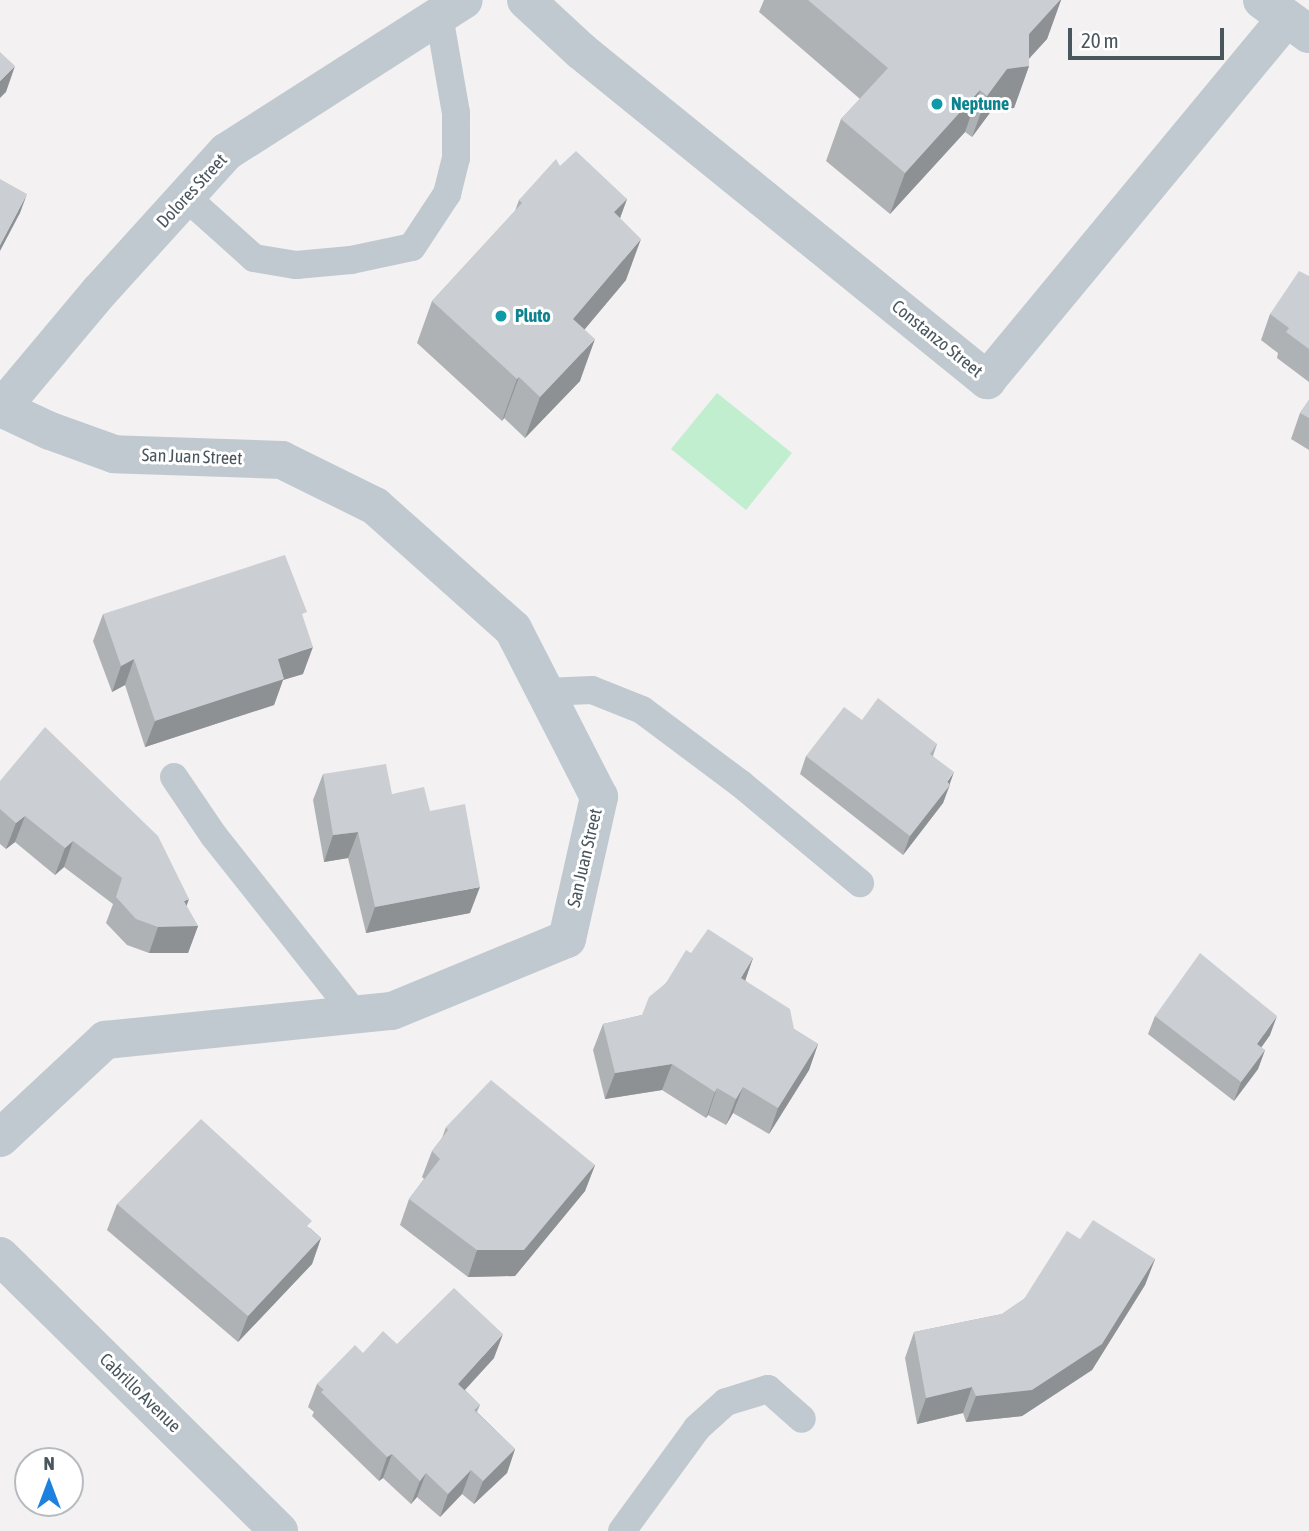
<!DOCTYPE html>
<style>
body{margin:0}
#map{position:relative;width:1309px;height:1531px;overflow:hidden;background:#f3f1f1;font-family:"Asap Condensed",sans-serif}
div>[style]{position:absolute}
.green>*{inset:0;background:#c2eed0}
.service>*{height:28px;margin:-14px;padding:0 14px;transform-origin:14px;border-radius:14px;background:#bfc9cf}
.minor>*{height:38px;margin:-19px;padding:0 19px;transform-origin:19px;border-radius:19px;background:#bfc9cf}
.tertiary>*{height:38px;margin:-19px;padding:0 19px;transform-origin:19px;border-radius:19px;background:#bfc9cf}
.wall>*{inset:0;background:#afb2b5}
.shaded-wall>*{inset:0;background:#8e9194}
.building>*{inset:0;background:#cbcfd3}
.dots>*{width:19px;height:19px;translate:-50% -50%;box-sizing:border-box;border:4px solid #fff;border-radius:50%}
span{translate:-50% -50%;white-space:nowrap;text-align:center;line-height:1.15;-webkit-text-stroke:6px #fff;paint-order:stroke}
.culture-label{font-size:18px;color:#0d838f;font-weight:700}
.left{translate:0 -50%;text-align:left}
.street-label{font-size:18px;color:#49565e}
.north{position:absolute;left:14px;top:1447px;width:70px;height:70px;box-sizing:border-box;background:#fff;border:2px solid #b6bbbf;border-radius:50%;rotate:0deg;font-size:19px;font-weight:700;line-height:28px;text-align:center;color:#49565e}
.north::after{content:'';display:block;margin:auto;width:24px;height:32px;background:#1f81df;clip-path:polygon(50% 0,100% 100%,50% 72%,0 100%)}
.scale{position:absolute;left:1068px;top:28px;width:156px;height:32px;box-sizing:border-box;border:4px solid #49565e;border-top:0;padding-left:9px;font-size:21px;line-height:24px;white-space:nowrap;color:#49565e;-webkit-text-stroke:5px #fff;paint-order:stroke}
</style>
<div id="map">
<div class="green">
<div style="clip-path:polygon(717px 393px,792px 453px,746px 510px,671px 449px)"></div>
</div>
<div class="service">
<div style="left:186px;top:197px;width:91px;rotate:41.9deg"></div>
<div style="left:254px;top:258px;width:43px;rotate:9.5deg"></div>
<div style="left:296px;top:265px;width:55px;rotate:-5.2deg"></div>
<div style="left:351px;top:260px;width:62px;rotate:-12deg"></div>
<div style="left:412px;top:247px;width:64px;rotate:-56.6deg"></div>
<div style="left:447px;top:194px;width:37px;rotate:-76deg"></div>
<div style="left:456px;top:158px;width:45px;rotate:-90deg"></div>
<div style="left:456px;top:113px;width:98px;rotate:-99.9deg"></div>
<div style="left:545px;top:692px;width:47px;rotate:-2.4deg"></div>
<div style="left:592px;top:690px;width:54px;rotate:21.8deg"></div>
<div style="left:642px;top:710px;width:124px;rotate:36.8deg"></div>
<div style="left:741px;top:784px;width:155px;rotate:39.8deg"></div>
<div style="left:174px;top:777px;width:71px;rotate:55.9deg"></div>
<div style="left:214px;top:836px;width:228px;rotate:51.6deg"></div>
<div style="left:622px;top:1531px;width:127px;rotate:-53.9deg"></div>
<div style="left:697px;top:1428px;width:39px;rotate:-42deg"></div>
<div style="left:726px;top:1402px;width:44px;rotate:-17.2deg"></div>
<div style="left:768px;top:1389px;width:45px;rotate:41.4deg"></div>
</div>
<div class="minor">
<div style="left:526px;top:0;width:75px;rotate:42.8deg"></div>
<div style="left:581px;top:51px;width:523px;rotate:39.02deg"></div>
<div style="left:987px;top:380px;width:470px;rotate:-50.4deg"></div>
<div style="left:0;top:410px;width:155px;rotate:-50deg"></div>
<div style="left:100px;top:291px;width:188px;rotate:-47.8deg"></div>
<div style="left:226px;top:152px;width:282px;rotate:-32.6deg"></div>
<div style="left:0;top:1138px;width:144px;rotate:-43deg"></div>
<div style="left:105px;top:1040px;width:288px;rotate:-5.8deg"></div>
<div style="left:392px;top:1011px;width:189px;rotate:-22.4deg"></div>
<div style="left:567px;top:939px;width:146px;rotate:-77.3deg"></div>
<div style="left:599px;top:797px;width:189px;rotate:-117.1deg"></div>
<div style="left:513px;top:629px;width:185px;rotate:-138.3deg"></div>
<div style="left:375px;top:506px;width:104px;rotate:-153.7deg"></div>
<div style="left:282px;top:460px;width:168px;rotate:-178deg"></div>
<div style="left:114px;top:454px;width:68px;rotate:-160.2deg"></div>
<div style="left:50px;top:431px;width:54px;rotate:-154.9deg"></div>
<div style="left:0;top:1256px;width:392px;rotate:44.6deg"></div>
</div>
<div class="tertiary">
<div style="left:1262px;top:0;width:58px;rotate:35.9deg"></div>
</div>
<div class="wall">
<div style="clip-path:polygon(764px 0,1061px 0,1047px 39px,1029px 59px,1029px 66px,1014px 108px,992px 110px,972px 137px,965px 132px,890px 214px,826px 161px,841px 119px,860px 99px,759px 12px)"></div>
<div style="clip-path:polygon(560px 166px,627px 199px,620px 218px,626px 280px,584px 330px,580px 381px,525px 438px,504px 418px,502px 421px,417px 343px,432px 301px,515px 211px,519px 200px)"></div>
<div style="clip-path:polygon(1309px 276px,1309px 382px,1277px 358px,1278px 353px,1261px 340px,1270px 314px)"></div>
<div style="clip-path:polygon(1309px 400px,1309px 450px,1291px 439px,1300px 413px)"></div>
<div style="clip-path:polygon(103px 614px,304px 621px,303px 674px,283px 680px,274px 705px,145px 747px,125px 685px,112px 692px,93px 641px)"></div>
<div style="clip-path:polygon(862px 720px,937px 744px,933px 756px,950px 785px,943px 803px,903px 855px,800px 774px,806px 756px)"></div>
<div style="clip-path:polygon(323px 774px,430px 811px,470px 913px,366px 933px,348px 858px,324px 862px,313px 800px)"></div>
<div style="clip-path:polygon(0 781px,186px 906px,198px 926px,188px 953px,149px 953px,127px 945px,106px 923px,113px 904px,64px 867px,55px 875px,15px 842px,6px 849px,0 844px)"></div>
<div style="clip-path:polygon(691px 953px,753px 958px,745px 980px,794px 1029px,818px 1044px,809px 1070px,769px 1134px,733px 1113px,726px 1125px,708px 1115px,706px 1118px,662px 1090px,605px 1099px,593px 1050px,603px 1024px,642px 1015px,666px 983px)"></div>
<div style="clip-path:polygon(1155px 1016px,1270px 1035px,1261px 1048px,1265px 1050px,1258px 1069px,1234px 1101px,1148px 1034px)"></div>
<div style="clip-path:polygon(446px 1127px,595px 1165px,585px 1191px,515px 1276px,468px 1277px,400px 1225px,409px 1199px,424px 1179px,422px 1177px,432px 1151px,442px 1138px)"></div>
<div style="clip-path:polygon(117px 1204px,310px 1228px,321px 1238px,312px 1264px,238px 1342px,107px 1230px)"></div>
<div style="clip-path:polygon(1080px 1239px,1155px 1259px,1145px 1285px,1092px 1370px,1022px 1416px,966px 1422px,963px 1413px,917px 1424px,905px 1358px,914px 1332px,1002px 1314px,1024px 1299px)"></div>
<div style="clip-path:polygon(397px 1344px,494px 1358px,465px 1390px,480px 1405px,477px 1412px,515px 1449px,507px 1473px,474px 1504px,462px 1494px,440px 1517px,417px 1497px,411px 1504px,383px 1478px,379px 1481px,312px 1416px,314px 1412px,308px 1407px,317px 1384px,363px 1353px)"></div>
</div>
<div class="shaded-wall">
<div style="clip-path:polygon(1060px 0,1061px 0,1047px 39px,1021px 67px,1029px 66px,1014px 108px,992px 110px,972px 137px,987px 96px,1029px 34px)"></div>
<div style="clip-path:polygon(15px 66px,6px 92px,0 98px,0 81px)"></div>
<div style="clip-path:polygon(980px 90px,965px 132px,890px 214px,905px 173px)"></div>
<div style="clip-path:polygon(27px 194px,20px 213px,0 251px,0 245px)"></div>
<div style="clip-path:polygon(627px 199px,612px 240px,614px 212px)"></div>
<div style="clip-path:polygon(641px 239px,626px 280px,558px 361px,573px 319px)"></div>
<div style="clip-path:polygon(595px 339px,580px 381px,525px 438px,540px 397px)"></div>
<div style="clip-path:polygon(519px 377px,504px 418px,502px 421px,517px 379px)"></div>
<div style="clip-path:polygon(313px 647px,303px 674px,283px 680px,274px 705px,145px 747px,155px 721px,278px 659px)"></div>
<div style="clip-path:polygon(134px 659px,125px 685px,112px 692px,121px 666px)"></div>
<div style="clip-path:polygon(954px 772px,943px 803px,903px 855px,910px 836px)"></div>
<div style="clip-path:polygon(25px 816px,15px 842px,6px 849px,16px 823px)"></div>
<div style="clip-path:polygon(358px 832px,348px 858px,324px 862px,333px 835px)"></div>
<div style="clip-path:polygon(73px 841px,64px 867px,55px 875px,65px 848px)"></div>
<div style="clip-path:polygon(480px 887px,470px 913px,366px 933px,375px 907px)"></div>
<div style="clip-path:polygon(189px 899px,180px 925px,198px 926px,188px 953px,149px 953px,158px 927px,184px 901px)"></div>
<div style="clip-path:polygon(753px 958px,744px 984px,741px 978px)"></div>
<div style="clip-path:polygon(1277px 1016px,1270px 1035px,1250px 1063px,1257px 1044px)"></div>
<div style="clip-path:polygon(818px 1044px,809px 1070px,769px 1134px,778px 1108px)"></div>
<div style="clip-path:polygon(1265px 1050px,1258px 1069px,1234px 1101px,1241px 1082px)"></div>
<div style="clip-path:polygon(672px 1064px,662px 1090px,605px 1099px,615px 1073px)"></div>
<div style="clip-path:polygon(743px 1087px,733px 1113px,726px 1125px,736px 1099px)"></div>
<div style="clip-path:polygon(717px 1088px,708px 1115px,706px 1118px,715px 1092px)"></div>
<div style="clip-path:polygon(595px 1165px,585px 1191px,515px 1276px,468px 1277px,477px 1250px)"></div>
<div style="clip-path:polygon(321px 1238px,312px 1264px,238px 1342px,248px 1316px)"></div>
<div style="clip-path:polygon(1155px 1259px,1145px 1285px,1092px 1370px,1022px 1416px,966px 1422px,976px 1396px)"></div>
<div style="clip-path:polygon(503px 1334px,494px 1358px,449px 1407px,458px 1384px)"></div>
<div style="clip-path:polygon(972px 1387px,963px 1413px,917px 1424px,926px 1398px)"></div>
<div style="clip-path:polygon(515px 1449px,507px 1473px,474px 1504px,483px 1481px)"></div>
<div style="clip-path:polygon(392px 1454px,383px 1478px,379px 1481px,387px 1457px)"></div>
<div style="clip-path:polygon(471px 1470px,462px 1494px,440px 1517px,448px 1494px)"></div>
<div style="clip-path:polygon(426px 1473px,417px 1497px,411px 1504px,420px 1481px)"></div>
</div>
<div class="building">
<div style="clip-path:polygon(808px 0,1060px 0,1029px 34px,1029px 66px,1007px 69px,987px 96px,980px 90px,905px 173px,841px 119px,888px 68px)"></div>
<div style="clip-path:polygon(0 52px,15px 66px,0 81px)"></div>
<div style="clip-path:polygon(576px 151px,627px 199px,614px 212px,641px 239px,573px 319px,595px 339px,540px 397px,519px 377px,517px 379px,432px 301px,522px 203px,519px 200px,556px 159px,560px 166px)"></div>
<div style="clip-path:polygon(0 179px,27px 194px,0 245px)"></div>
<div style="clip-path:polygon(1299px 271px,1309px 276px,1309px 349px,1286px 332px,1289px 328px,1270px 314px)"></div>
<div style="clip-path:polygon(1309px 400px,1309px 418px,1300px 413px)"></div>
<div style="clip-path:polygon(285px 555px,307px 612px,302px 614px,313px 647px,278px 659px,284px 679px,155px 721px,134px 659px,121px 666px,103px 614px)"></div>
<div style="clip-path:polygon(878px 698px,937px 744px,930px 754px,954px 772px,947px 781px,950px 785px,910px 836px,806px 756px,844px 707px,862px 720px)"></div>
<div style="clip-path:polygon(45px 727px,158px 836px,189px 899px,184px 901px,198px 926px,158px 927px,136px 919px,116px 897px,122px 878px,73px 841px,65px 848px,25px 816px,16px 823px,0 809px,0 781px)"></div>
<div style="clip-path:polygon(386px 764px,392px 794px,424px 787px,430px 811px,465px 804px,480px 887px,375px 907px,358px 832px,333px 835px,323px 774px)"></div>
<div style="clip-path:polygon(708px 929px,753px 958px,741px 978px,790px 1009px,794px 1029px,818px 1044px,778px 1108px,743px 1087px,736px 1099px,717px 1088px,715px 1092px,672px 1064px,615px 1073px,603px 1024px,642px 1015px,649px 997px,666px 983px,686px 950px,691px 953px)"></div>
<div style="clip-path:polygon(1200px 953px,1277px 1016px,1257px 1044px,1265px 1050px,1241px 1082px,1155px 1016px)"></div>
<div style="clip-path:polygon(491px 1080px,595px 1165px,524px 1250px,477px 1250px,409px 1199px,440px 1159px,432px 1151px,448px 1130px,446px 1127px)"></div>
<div style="clip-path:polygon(201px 1119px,312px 1221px,307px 1226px,321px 1238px,248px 1316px,117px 1204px)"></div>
<div style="clip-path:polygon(1093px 1220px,1155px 1259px,1102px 1344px,1032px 1390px,976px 1396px,972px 1387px,926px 1398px,914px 1332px,1002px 1314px,1024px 1299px,1067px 1231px,1080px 1239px)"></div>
<div style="clip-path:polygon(454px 1288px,503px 1334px,458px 1384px,480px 1405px,474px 1410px,515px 1449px,483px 1481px,471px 1470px,448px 1494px,426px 1473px,420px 1481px,392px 1454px,387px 1457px,321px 1392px,324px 1390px,317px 1384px,355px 1345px,363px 1353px,383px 1331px,397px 1344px)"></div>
</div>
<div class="dots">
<div style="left:937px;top:104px;background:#0f9aa8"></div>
<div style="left:501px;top:316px;background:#0f9aa8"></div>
</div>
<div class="culture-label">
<span class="left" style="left:951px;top:104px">Neptune</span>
<span class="left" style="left:515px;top:316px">Pluto</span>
</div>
<div class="street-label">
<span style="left:192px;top:191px;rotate:-47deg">Dolores Street</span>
<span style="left:937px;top:339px;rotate:39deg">Constanzo Street</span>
<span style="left:192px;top:457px;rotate:2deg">San Juan Street</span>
<span style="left:585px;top:858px;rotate:-77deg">San Juan Street</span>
<span style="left:140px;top:1393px;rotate:44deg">Cabrillo Avenue</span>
</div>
<div class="north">N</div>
<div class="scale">20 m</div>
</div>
